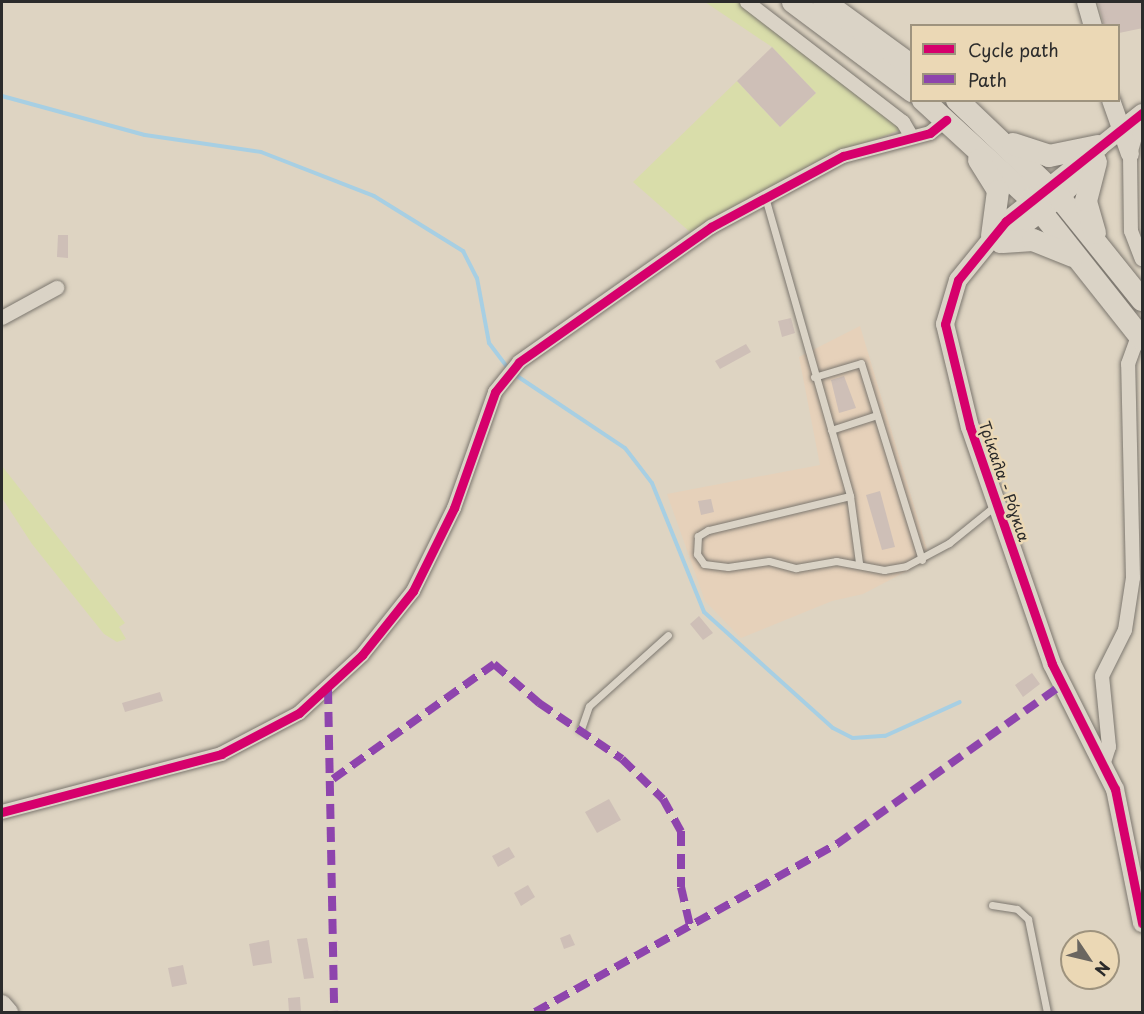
<!DOCTYPE html>
<meta charset="utf-8">
<style>
body{margin:0}
#map{position:relative;width:1144px;height:1014px;overflow:hidden;background:#ded4c2;font-family:"Playpen Sans",sans-serif}
div>[style]{position:absolute}
.built>*{inset:0;background:#e6d1ba}
.green>*{inset:0;background:#d9ddaa}
.stream>*{height:4px;margin:-2px;padding:0 2px;transform-origin:2px;border-radius:2px;background:#a7cfe3}
.building>*{inset:0;background:#cebfb7}
.roads{filter:drop-shadow(0 0 2px #7c776f) drop-shadow(0 0 2px #7c776f)}
.service>*{height:7px;margin:-3.5px;padding:0 3.5px;transform-origin:3.5px;border-radius:3.5px;background:#dad3c6}
.minor>*{height:14px;margin:-7px;padding:0 7px;transform-origin:7px;border-radius:7px;background:#dad3c6}
.tertiary>*{height:18px;margin:-9px;padding:0 9px;transform-origin:9px;border-radius:9px;background:#dad3c6}
.primary>*{height:22px;margin:-11px;padding:0 11px;transform-origin:11px;border-radius:11px;background:#dad3c6}
.quiet>*{height:8px;margin-top:-4px;transform-origin:0;background:repeating-linear-gradient(90deg,#8e44ad 0 15px,transparent 0 23px)}
.cycleway>*{height:9px;margin:-4.5px;padding:0 4.5px;transform-origin:4.5px;border-radius:4.5px;background:#d6006c}
span{translate:-50% -50%;white-space:nowrap;text-align:center;line-height:1.15;-webkit-text-stroke:5px #ebd8b5;paint-order:stroke}
.street-label{font-size:15px;color:#2b2b2b}
.frame{position:absolute;inset:0;border:3px solid #2b2b2b;pointer-events:none}
.legend{position:absolute;left:910px;top:24px;width:210px;height:78px;box-sizing:border-box;background:#ebd8b5;border:2px solid #9e937e;margin:0;padding:8px 10px;list-style:none;font-size:18px;color:#2b2b2b}
.legend li{display:flex;align-items:center;gap:12px;height:30px}
.legend b{width:30px;border:2px solid #9e937e}
.north{position:absolute;left:1060px;top:930px;width:60px;height:60px;box-sizing:border-box;background:#ebd8b5;border:2px solid #9e937e;border-radius:50%;rotate:125deg;font-size:16px;font-weight:700;line-height:24px;text-align:center;color:#2b2b2b}
.north::after{content:'';display:block;margin:auto;width:21px;height:27px;background:#6a6660;clip-path:polygon(50% 0,100% 100%,50% 72%,0 100%)}
</style>
<div id="map">
<div class="built">
<div style="clip-path:polygon(860px 326px,930px 559px,863px 594px,832px 601px,741px 638px,705px 601px,667px 494px,820px 465px,799px 357px)"></div>
</div>
<div class="green">
<div style="clip-path:polygon(705px 2px,740px 2px,765px 16px,903px 129px,818px 161px,690px 232px,633px 182px,737px 81px,780px 127px,816px 93px,772px 47px)"></div>
<div style="clip-path:polygon(2px 466px,125px 623px,119px 627px,126px 639px,117px 642px,104px 634px,32px 544px,2px 498px)"></div>
</div>
<div class="stream">
<div style="left:2px;top:96px;width:148px;rotate:15.3deg"></div>
<div style="left:145px;top:135px;width:117px;rotate:8.3deg"></div>
<div style="left:261px;top:152px;width:121px;rotate:21.3deg"></div>
<div style="left:374px;top:196px;width:105px;rotate:31.7deg"></div>
<div style="left:463px;top:251px;width:30px;rotate:63deg"></div>
<div style="left:477px;top:278px;width:66px;rotate:79.5deg"></div>
<div style="left:489px;top:343px;width:34px;rotate:53deg"></div>
<div style="left:514px;top:374px;width:133px;rotate:33.7deg"></div>
<div style="left:625px;top:448px;width:44px;rotate:52.4deg"></div>
<div style="left:652px;top:483px;width:139px;rotate:68deg"></div>
<div style="left:704px;top:612px;width:173px;rotate:42deg"></div>
<div style="left:833px;top:728px;width:22px;rotate:27deg"></div>
<div style="left:853px;top:738px;width:32px;rotate:-4deg"></div>
<div style="left:885px;top:736px;width:82px;rotate:-24.4deg"></div>
</div>
<div class="building">
<div style="clip-path:polygon(1098px 2px,1143px 3px,1143px 28px,1119px 33px,1119px 26px,1104px 26px)"></div>
<div style="clip-path:polygon(772px 47px,816px 93px,780px 127px,737px 81px)"></div>
<div style="clip-path:polygon(58px 235px,68px 235px,68px 258px,57px 257px)"></div>
<div style="clip-path:polygon(791px 318px,795px 333px,782px 337px,778px 321px)"></div>
<div style="clip-path:polygon(746px 344px,751px 352px,720px 369px,715px 361px)"></div>
<div style="clip-path:polygon(844px 376px,856px 408px,839px 413px,831px 380px)"></div>
<div style="clip-path:polygon(880px 491px,895px 547px,882px 550px,866px 495px)"></div>
<div style="clip-path:polygon(711px 499px,714px 512px,701px 515px,698px 501px)"></div>
<div style="clip-path:polygon(699px 616px,713px 633px,703px 640px,690px 624px)"></div>
<div style="clip-path:polygon(1032px 673px,1040px 684px,1023px 697px,1015px 685px)"></div>
<div style="clip-path:polygon(160px 692px,163px 701px,125px 712px,122px 703px)"></div>
<div style="clip-path:polygon(609px 799px,621px 820px,597px 833px,585px 812px)"></div>
<div style="clip-path:polygon(509px 847px,515px 857px,498px 867px,492px 856px)"></div>
<div style="clip-path:polygon(528px 885px,535px 897px,521px 906px,514px 893px)"></div>
<div style="clip-path:polygon(570px 934px,575px 945px,564px 949px,560px 938px)"></div>
<div style="clip-path:polygon(307px 938px,314px 978px,304px 979px,297px 939px)"></div>
<div style="clip-path:polygon(269px 940px,272px 963px,253px 966px,249px 944px)"></div>
<div style="clip-path:polygon(183px 965px,187px 984px,172px 987px,168px 968px)"></div>
<div style="clip-path:polygon(300px 997px,301px 1012px,289px 1012px,288px 998px)"></div>
</div>
<div class="roads">
<div class="service">
<div style="left:765px;top:197px;width:311px;rotate:74.1deg"></div>
<div style="left:850px;top:496px;width:68px;rotate:82.3deg"></div>
<div style="left:814px;top:377px;width:49px;rotate:-16.6deg"></div>
<div style="left:861px;top:363px;width:206px;rotate:72.8deg"></div>
<div style="left:831px;top:430px;width:48px;rotate:-18.1deg"></div>
<div style="left:850px;top:496px;width:146px;rotate:166.5deg"></div>
<div style="left:708px;top:530px;width:12px;rotate:149deg"></div>
<div style="left:698px;top:536px;width:18px;rotate:93deg"></div>
<div style="left:697px;top:554px;width:12px;rotate:55deg"></div>
<div style="left:704px;top:564px;width:24px;rotate:7deg"></div>
<div style="left:728px;top:567px;width:41px;rotate:-8.3deg"></div>
<div style="left:769px;top:561px;width:28px;rotate:15deg"></div>
<div style="left:796px;top:568px;width:41px;rotate:-9.9deg"></div>
<div style="left:836px;top:561px;width:49px;rotate:10.6deg"></div>
<div style="left:884px;top:570px;width:22px;rotate:-10deg"></div>
<div style="left:906px;top:566px;width:49px;rotate:-28.1deg"></div>
<div style="left:949px;top:543px;width:60px;rotate:-39deg"></div>
<div style="left:581px;top:729px;width:24px;rotate:-71deg"></div>
<div style="left:589px;top:706px;width:106px;rotate:-41.9deg"></div>
<div style="left:992px;top:905px;width:25px;rotate:9deg"></div>
<div style="left:1017px;top:909px;width:15px;rotate:42deg"></div>
<div style="left:1028px;top:919px;width:95px;rotate:78.5deg"></div>
</div>
<div class="minor">
<div style="left:747px;top:2px;width:197px;rotate:37.6deg"></div>
<div style="left:903px;top:122px;width:16px;rotate:60deg"></div>
<div style="left:1141px;top:116px;width:40px;rotate:106deg"></div>
<div style="left:1130px;top:154px;width:77px;rotate:89.3deg"></div>
<div style="left:1131px;top:231px;width:30px;rotate:69deg"></div>
<div style="left:2px;top:318px;width:63px;rotate:-28.6deg"></div>
<div style="left:1104px;top:762px;width:16px;rotate:-72deg"></div>
<div style="left:1109px;top:747px;width:71px;rotate:-95.6deg"></div>
<div style="left:1102px;top:676px;width:51px;rotate:-63.4deg"></div>
<div style="left:1125px;top:630px;width:53px;rotate:-81.3deg"></div>
<div style="left:1133px;top:578px;width:214px;rotate:-91.3deg"></div>
<div style="left:1128px;top:364px;width:33px;rotate:-70deg"></div>
<div style="left:2px;top:812px;width:227px;rotate:-14.8deg"></div>
<div style="left:221px;top:754px;width:88px;rotate:-27.7deg"></div>
<div style="left:299px;top:713px;width:86px;rotate:-42.6deg"></div>
<div style="left:362px;top:655px;width:82px;rotate:-51.4deg"></div>
<div style="left:413px;top:591px;width:93px;rotate:-63.7deg"></div>
<div style="left:454px;top:508px;width:123px;rotate:-70.5deg"></div>
<div style="left:495px;top:392px;width:38px;rotate:-51deg"></div>
<div style="left:519px;top:362px;width:235px;rotate:-35.1deg"></div>
<div style="left:711px;top:227px;width:150px;rotate:-28.3deg"></div>
<div style="left:843px;top:156px;width:90px;rotate:-14.8deg"></div>
<div style="left:930px;top:133px;width:21px;rotate:-39deg"></div>
</div>
<div class="tertiary">
<div style="left:1086px;top:2px;width:25px;rotate:74deg"></div>
<div style="left:1111px;top:100px;width:57px;rotate:70.6deg"></div>
<div style="left:1142px;top:113px;width:174px;rotate:141.5deg"></div>
<div style="left:1006px;top:221px;width:76px;rotate:129.1deg"></div>
<div style="left:958px;top:280px;width:46px;rotate:106.5deg"></div>
<div style="left:945px;top:324px;width:106px;rotate:76.4deg"></div>
<div style="left:970px;top:427px;width:251px;rotate:70.9deg"></div>
<div style="left:1052px;top:664px;width:140px;rotate:63.3deg"></div>
<div style="left:1115px;top:789px;width:137px;rotate:78.6deg"></div>
<div style="left:1000px;top:244px;width:76px;rotate:-37.5deg"></div>
<div style="left:1060px;top:198px;width:53px;rotate:-45.8deg"></div>
<div style="left:2px;top:1004px;width:11px;rotate:49deg"></div>
</div>
<div class="primary">
<div style="left:793px;top:2px;width:149px;rotate:36.8deg"></div>
<div style="left:824px;top:2px;width:109px;rotate:36deg"></div>
<div style="left:923px;top:100px;width:147px;rotate:42.5deg"></div>
<div style="left:1031px;top:199px;width:179px;rotate:51.6deg"></div>
<div style="left:957px;top:100px;width:142px;rotate:43.6deg"></div>
<div style="left:1060px;top:198px;width:131px;rotate:51.2deg"></div>
<div style="left:1013px;top:144px;width:38px;rotate:18deg"></div>
<div style="left:1049px;top:156px;width:50px;rotate:-11.5deg"></div>
<div style="left:979px;top:160px;width:36px;rotate:58deg"></div>
<div style="left:998px;top:191px;width:45px;rotate:97.6deg"></div>
<div style="left:1095px;top:233px;width:33px;rotate:-106deg"></div>
<div style="left:1086px;top:201px;width:40px;rotate:-75.6deg"></div>
<div style="left:1003px;top:242px;width:30px;rotate:-4deg"></div>
<div style="left:1033px;top:240px;width:43px;rotate:21.8deg"></div>
</div>
</div>
<div class="quiet">
<div style="left:328px;top:689px;width:323px;rotate:88.9deg"></div>
<div style="left:333px;top:779px;width:198px;rotate:-35.5deg"></div>
<div style="left:494px;top:664px;width:60px;rotate:40.9deg"></div>
<div style="left:539px;top:703px;width:100px;rotate:34deg"></div>
<div style="left:622px;top:759px;width:57px;rotate:44.3deg"></div>
<div style="left:663px;top:799px;width:37px;rotate:61deg"></div>
<div style="left:681px;top:831px;width:56px;rotate:90deg"></div>
<div style="left:681px;top:887px;width:44px;rotate:76.9deg"></div>
<div style="left:535px;top:1012px;width:346px;rotate:-29.1deg"></div>
<div style="left:837px;top:844px;width:277px;rotate:-35.3deg"></div>
</div>
<div class="cycleway">
<div style="left:1142px;top:113px;width:174px;rotate:141.5deg"></div>
<div style="left:1006px;top:221px;width:76px;rotate:129.1deg"></div>
<div style="left:958px;top:280px;width:46px;rotate:106.5deg"></div>
<div style="left:945px;top:324px;width:106px;rotate:76.4deg"></div>
<div style="left:970px;top:427px;width:251px;rotate:70.9deg"></div>
<div style="left:1052px;top:664px;width:140px;rotate:63.3deg"></div>
<div style="left:1115px;top:789px;width:137px;rotate:78.6deg"></div>
<div style="left:2px;top:812px;width:227px;rotate:-14.8deg"></div>
<div style="left:221px;top:754px;width:88px;rotate:-27.7deg"></div>
<div style="left:299px;top:713px;width:86px;rotate:-42.6deg"></div>
<div style="left:362px;top:655px;width:82px;rotate:-51.4deg"></div>
<div style="left:413px;top:591px;width:93px;rotate:-63.7deg"></div>
<div style="left:454px;top:508px;width:123px;rotate:-70.5deg"></div>
<div style="left:495px;top:392px;width:38px;rotate:-51deg"></div>
<div style="left:519px;top:362px;width:235px;rotate:-35.1deg"></div>
<div style="left:711px;top:227px;width:150px;rotate:-28.3deg"></div>
<div style="left:843px;top:156px;width:90px;rotate:-14.8deg"></div>
<div style="left:930px;top:133px;width:21px;rotate:-39deg"></div>
</div>
<div class="street-label">
<span style="left:1005px;top:481px;rotate:71deg">Τρίκαλα - Ρόγκια</span>
</div>
<div class="frame"></div>
<ul class="legend">
<li><b style="height:8px;background:#d6006c"></b>Cycle path</li>
<li><b style="height:8px;background:#8e44ad"></b>Path</li>
</ul>
<div class="north">N</div>
</div>
